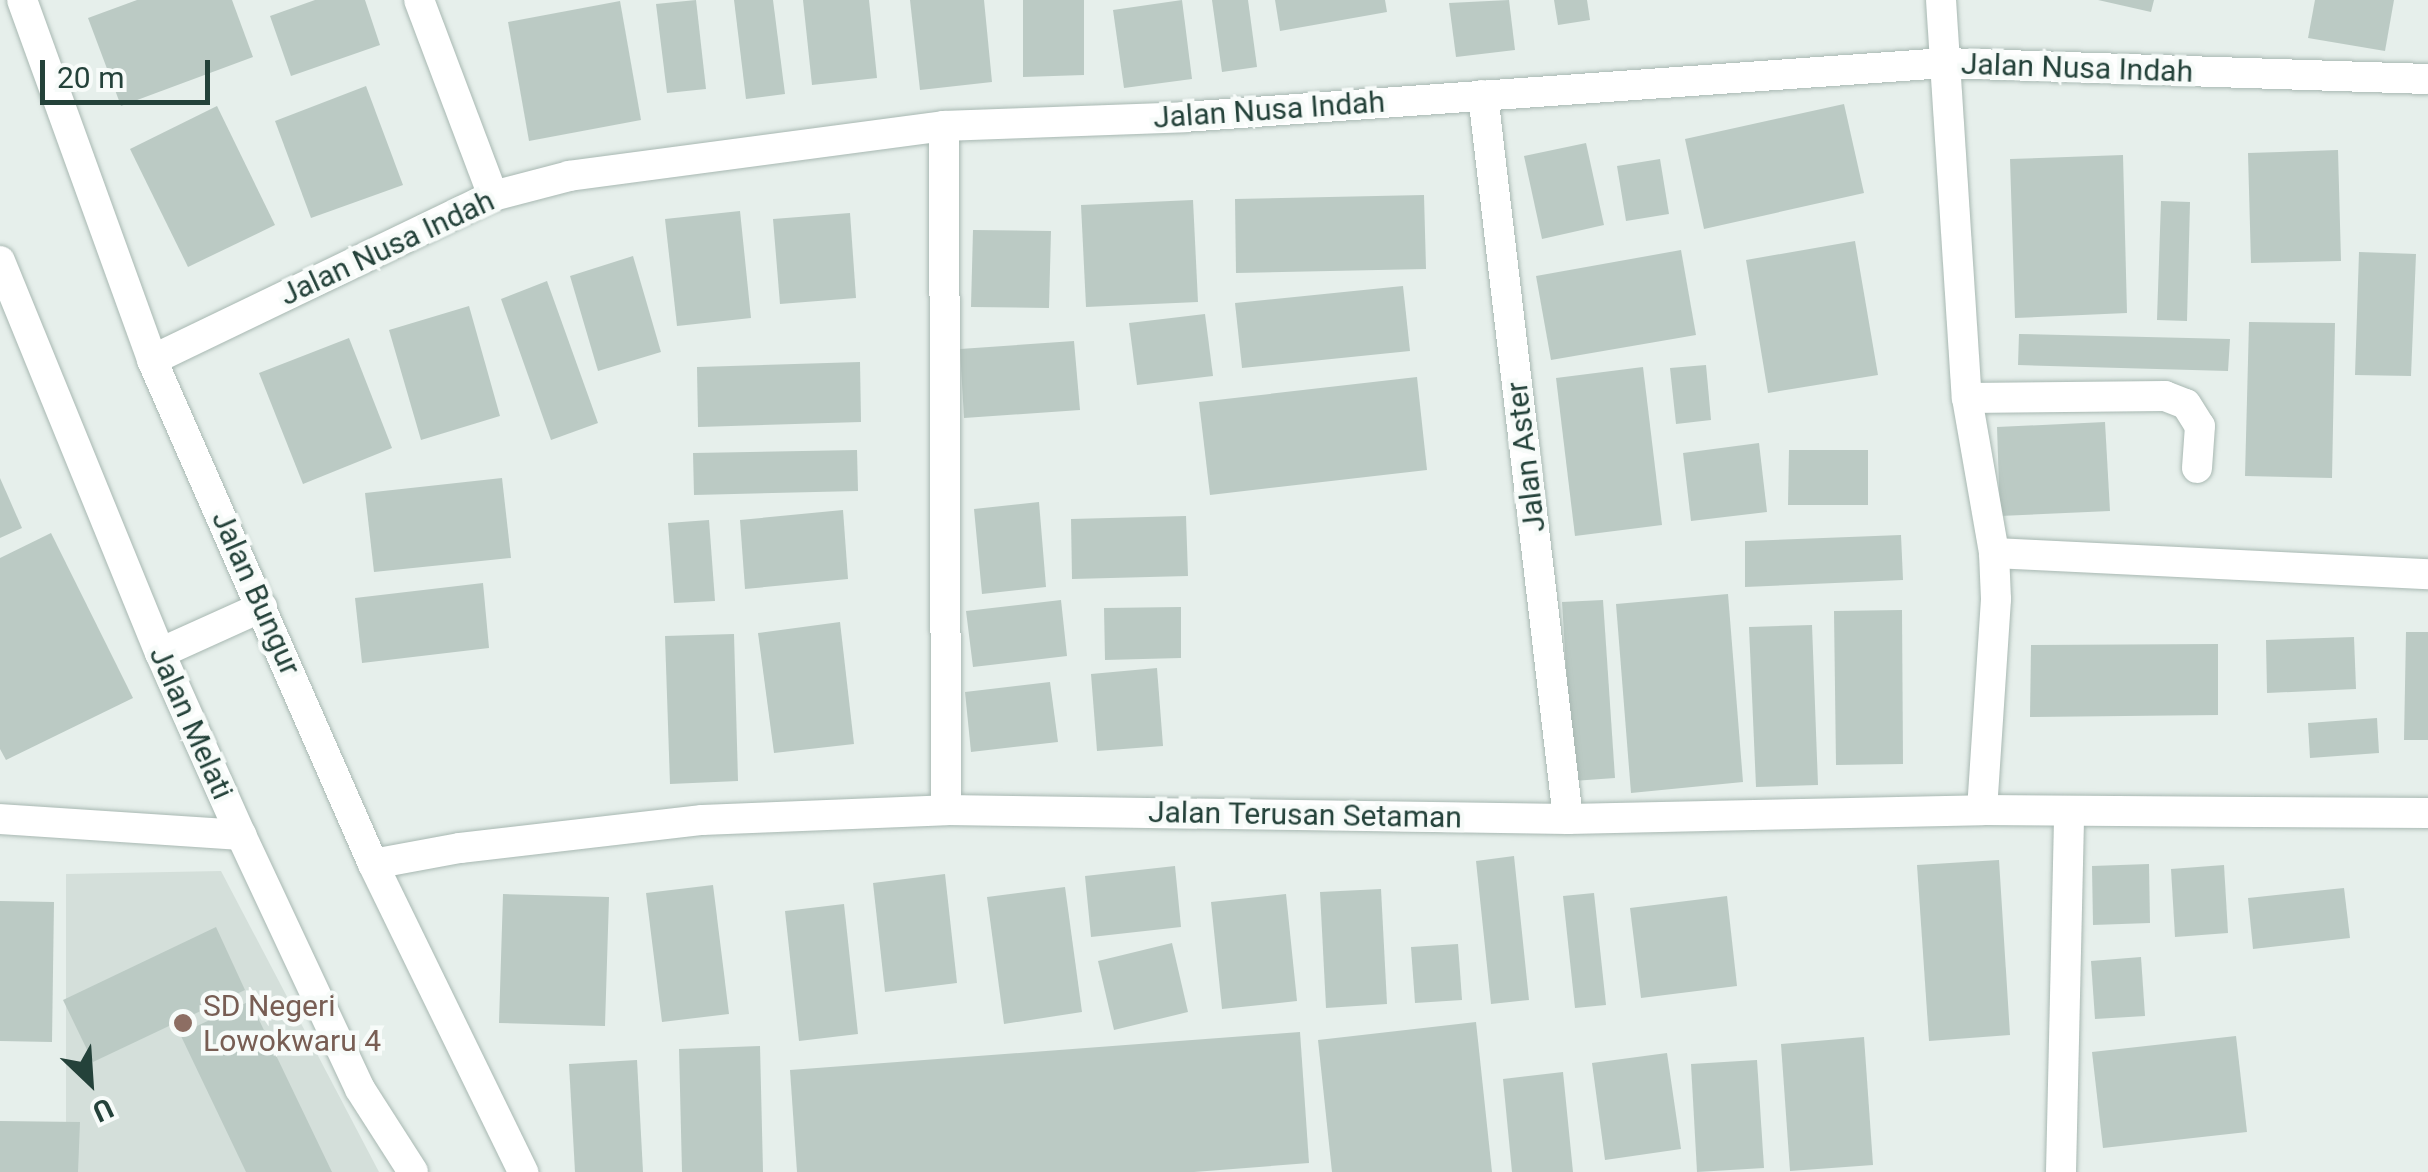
<!DOCTYPE html>
<style>
body{margin:0}
#map{position:relative;width:2428px;height:1172px;overflow:hidden;background:#e6efeb;font-family:Roboto,sans-serif}
div>[style]{position:absolute}
.built>*{inset:0;background:#d4dfda}
.building>*{inset:0;background:#bbcac4}
.roads{filter:drop-shadow(0 0 2px #a8b8b2) drop-shadow(0 0 2px #a8b8b2)}
.minor>*{height:30px;margin:-15px;padding:0 15px;transform-origin:15px;border-radius:15px;background:#fff}
.secondary>*{height:30px;margin:-15px;padding:0 15px;transform-origin:15px;border-radius:15px;background:#fff}
.dots>*{width:28px;height:28px;translate:-50% -50%;box-sizing:border-box;border:5px solid #f7fbf9;border-radius:50%}
span{translate:-50% -50%;white-space:nowrap;text-align:center;line-height:1.15;-webkit-text-stroke:9px #f7fbf9;paint-order:stroke}
.street-label{font-size:30px;color:#24423a}
.education-label{font-size:30px;color:#785e54}
.left{translate:0 -50%;text-align:left}
.north{position:absolute;left:40px;top:1032px;width:100px;height:100px;-webkit-text-stroke:8px #f7fbf9;paint-order:stroke;rotate:155deg;font-size:28px;font-weight:700;line-height:40px;text-align:center;color:#24423a}
.north::after{content:'';display:block;margin:auto;width:35px;height:45px;background:#24423a;clip-path:polygon(50% 0,100% 100%,50% 72%,0 100%)}
.scale{position:absolute;left:40px;top:60px;width:170px;height:45px;box-sizing:border-box;border:5px solid #24423a;border-top:0;padding-left:12px;font-size:30px;line-height:35px;white-space:nowrap;color:#24423a;-webkit-text-stroke:8px #f7fbf9;paint-order:stroke}
</style>
<div id="map">
<div class="built">
<div style="clip-path:polygon(221px 871px,379px 1172px,66px 1172px,66px 874px)"></div>
</div>
<div class="building">
<div style="clip-path:polygon(137px 0,232px 0,253px 57px,121px 106px,88px 18px)"></div>
<div style="clip-path:polygon(315px 0,365px 0,380px 45px,291px 76px,270px 16px)"></div>
<div style="clip-path:polygon(696px 0,706px 89px,667px 93px,656px 4px)"></div>
<div style="clip-path:polygon(734px 0,773px 0,785px 94px,746px 99px)"></div>
<div style="clip-path:polygon(803px 0,869px 0,877px 78px,812px 85px)"></div>
<div style="clip-path:polygon(910px 0,984px 0,992px 82px,920px 90px)"></div>
<div style="clip-path:polygon(1023px 0,1084px 0,1084px 75px,1023px 77px)"></div>
<div style="clip-path:polygon(1182px 0,1192px 79px,1124px 88px,1113px 10px)"></div>
<div style="clip-path:polygon(1212px 0,1248px 0,1257px 67px,1222px 72px)"></div>
<div style="clip-path:polygon(1275px 0,1385px 0,1387px 12px,1280px 31px)"></div>
<div style="clip-path:polygon(1509px 0,1515px 50px,1456px 57px,1449px 3px)"></div>
<div style="clip-path:polygon(1554px 0,1587px 0,1590px 20px,1558px 25px)"></div>
<div style="clip-path:polygon(2098px 0,2154px 0,2151px 12px)"></div>
<div style="clip-path:polygon(2315px 0,2394px 0,2385px 51px,2308px 38px)"></div>
<div style="clip-path:polygon(620px 1px,641px 120px,529px 141px,508px 22px)"></div>
<div style="clip-path:polygon(366px 86px,403px 185px,311px 218px,275px 121px)"></div>
<div style="clip-path:polygon(1844px 104px,1864px 193px,1704px 229px,1685px 139px)"></div>
<div style="clip-path:polygon(217px 106px,275px 225px,188px 267px,130px 149px)"></div>
<div style="clip-path:polygon(1586px 143px,1604px 225px,1542px 239px,1524px 156px)"></div>
<div style="clip-path:polygon(2338px 150px,2341px 261px,2251px 263px,2248px 153px)"></div>
<div style="clip-path:polygon(2123px 155px,2127px 313px,2015px 318px,2010px 159px)"></div>
<div style="clip-path:polygon(1660px 159px,1669px 214px,1626px 221px,1617px 166px)"></div>
<div style="clip-path:polygon(1424px 195px,1426px 269px,1236px 273px,1235px 199px)"></div>
<div style="clip-path:polygon(1193px 200px,1198px 302px,1086px 307px,1081px 205px)"></div>
<div style="clip-path:polygon(2161px 201px,2190px 202px,2187px 321px,2157px 320px)"></div>
<div style="clip-path:polygon(740px 211px,751px 318px,677px 326px,665px 219px)"></div>
<div style="clip-path:polygon(850px 213px,856px 298px,780px 304px,773px 219px)"></div>
<div style="clip-path:polygon(973px 230px,1051px 231px,1049px 308px,971px 307px)"></div>
<div style="clip-path:polygon(1855px 241px,1878px 375px,1768px 393px,1746px 260px)"></div>
<div style="clip-path:polygon(1681px 250px,1696px 335px,1551px 360px,1536px 276px)"></div>
<div style="clip-path:polygon(2359px 252px,2416px 254px,2411px 376px,2355px 375px)"></div>
<div style="clip-path:polygon(633px 256px,661px 352px,598px 371px,570px 276px)"></div>
<div style="clip-path:polygon(547px 281px,598px 423px,551px 440px,501px 299px)"></div>
<div style="clip-path:polygon(1403px 286px,1410px 351px,1242px 368px,1235px 303px)"></div>
<div style="clip-path:polygon(469px 306px,500px 416px,421px 440px,389px 330px)"></div>
<div style="clip-path:polygon(1205px 314px,1213px 376px,1137px 385px,1129px 323px)"></div>
<div style="clip-path:polygon(2249px 322px,2335px 323px,2332px 478px,2245px 476px)"></div>
<div style="clip-path:polygon(2019px 334px,2230px 339px,2228px 371px,2018px 365px)"></div>
<div style="clip-path:polygon(349px 338px,392px 448px,303px 484px,259px 373px)"></div>
<div style="clip-path:polygon(1074px 341px,1080px 410px,964px 418px,960px 349px)"></div>
<div style="clip-path:polygon(860px 362px,861px 422px,698px 427px,697px 367px)"></div>
<div style="clip-path:polygon(1706px 365px,1711px 420px,1676px 424px,1670px 368px)"></div>
<div style="clip-path:polygon(1643px 367px,1662px 525px,1575px 536px,1556px 378px)"></div>
<div style="clip-path:polygon(1417px 377px,1427px 470px,1210px 495px,1199px 402px)"></div>
<div style="clip-path:polygon(2105px 422px,2110px 511px,2000px 516px,1997px 427px)"></div>
<div style="clip-path:polygon(1759px 443px,1767px 512px,1691px 521px,1683px 453px)"></div>
<div style="clip-path:polygon(857px 450px,858px 491px,694px 495px,693px 453px)"></div>
<div style="clip-path:polygon(1789px 450px,1868px 450px,1868px 505px,1788px 505px)"></div>
<div style="clip-path:polygon(0 478px,22px 528px,0 538px)"></div>
<div style="clip-path:polygon(502px 478px,511px 558px,374px 572px,365px 493px)"></div>
<div style="clip-path:polygon(1039px 502px,1046px 587px,982px 594px,974px 509px)"></div>
<div style="clip-path:polygon(843px 510px,848px 579px,745px 589px,740px 520px)"></div>
<div style="clip-path:polygon(1186px 516px,1188px 576px,1072px 579px,1071px 519px)"></div>
<div style="clip-path:polygon(709px 520px,715px 601px,674px 603px,668px 523px)"></div>
<div style="clip-path:polygon(51px 533px,133px 698px,6px 760px,0 749px,0 558px)"></div>
<div style="clip-path:polygon(1901px 535px,1903px 580px,1745px 587px,1745px 541px)"></div>
<div style="clip-path:polygon(483px 583px,489px 648px,362px 663px,355px 598px)"></div>
<div style="clip-path:polygon(1728px 594px,1743px 782px,1631px 793px,1616px 604px)"></div>
<div style="clip-path:polygon(1061px 600px,1067px 656px,973px 667px,966px 611px)"></div>
<div style="clip-path:polygon(1603px 600px,1615px 778px,1573px 781px,1562px 602px)"></div>
<div style="clip-path:polygon(1181px 607px,1181px 658px,1105px 660px,1104px 608px)"></div>
<div style="clip-path:polygon(1902px 610px,1903px 764px,1836px 765px,1834px 611px)"></div>
<div style="clip-path:polygon(840px 622px,854px 744px,774px 753px,758px 633px)"></div>
<div style="clip-path:polygon(1812px 625px,1818px 785px,1756px 787px,1749px 627px)"></div>
<div style="clip-path:polygon(2406px 632px,2428px 632px,2428px 740px,2404px 740px)"></div>
<div style="clip-path:polygon(734px 634px,738px 781px,670px 784px,665px 636px)"></div>
<div style="clip-path:polygon(2354px 637px,2356px 689px,2267px 693px,2266px 640px)"></div>
<div style="clip-path:polygon(2218px 644px,2218px 715px,2030px 717px,2031px 645px)"></div>
<div style="clip-path:polygon(1157px 668px,1163px 746px,1097px 751px,1091px 674px)"></div>
<div style="clip-path:polygon(1050px 682px,1058px 742px,971px 752px,965px 692px)"></div>
<div style="clip-path:polygon(2377px 718px,2379px 753px,2310px 758px,2308px 723px)"></div>
<div style="clip-path:polygon(1514px 856px,1529px 1000px,1491px 1004px,1476px 861px)"></div>
<div style="clip-path:polygon(1999px 860px,2010px 1035px,1929px 1041px,1917px 865px)"></div>
<div style="clip-path:polygon(2149px 864px,2150px 923px,2093px 925px,2092px 866px)"></div>
<div style="clip-path:polygon(2224px 865px,2228px 933px,2175px 937px,2171px 869px)"></div>
<div style="clip-path:polygon(1175px 866px,1181px 927px,1091px 937px,1085px 876px)"></div>
<div style="clip-path:polygon(945px 874px,957px 983px,885px 992px,873px 883px)"></div>
<div style="clip-path:polygon(713px 885px,729px 1014px,662px 1022px,646px 893px)"></div>
<div style="clip-path:polygon(1065px 887px,1082px 1012px,1004px 1024px,987px 897px)"></div>
<div style="clip-path:polygon(2344px 888px,2350px 938px,2253px 949px,2248px 898px)"></div>
<div style="clip-path:polygon(1381px 889px,1387px 1004px,1326px 1008px,1320px 892px)"></div>
<div style="clip-path:polygon(1594px 893px,1606px 1005px,1575px 1008px,1563px 896px)"></div>
<div style="clip-path:polygon(503px 894px,609px 897px,605px 1026px,499px 1023px)"></div>
<div style="clip-path:polygon(1286px 894px,1297px 1001px,1222px 1009px,1211px 902px)"></div>
<div style="clip-path:polygon(1727px 896px,1737px 986px,1641px 998px,1630px 908px)"></div>
<div style="clip-path:polygon(0 901px,54px 902px,52px 1042px,0 1041px)"></div>
<div style="clip-path:polygon(844px 904px,858px 1034px,799px 1041px,785px 911px)"></div>
<div style="clip-path:polygon(216px 927px,245px 990px,93px 1062px,63px 1000px)"></div>
<div style="clip-path:polygon(1172px 943px,1188px 1012px,1114px 1030px,1098px 961px)"></div>
<div style="clip-path:polygon(1458px 944px,1462px 1000px,1415px 1003px,1411px 947px)"></div>
<div style="clip-path:polygon(2141px 957px,2145px 1016px,2095px 1019px,2091px 961px)"></div>
<div style="clip-path:polygon(250px 1001px,332px 1172px,246px 1172px,180px 1034px)"></div>
<div style="clip-path:polygon(1476px 1022px,1492px 1172px,1332px 1172px,1318px 1040px)"></div>
<div style="clip-path:polygon(1300px 1032px,1309px 1163px,1194px 1172px,797px 1172px,790px 1070px)"></div>
<div style="clip-path:polygon(2236px 1036px,2247px 1132px,2103px 1148px,2092px 1052px)"></div>
<div style="clip-path:polygon(1864px 1037px,1873px 1165px,1790px 1171px,1781px 1044px)"></div>
<div style="clip-path:polygon(760px 1046px,763px 1172px,682px 1172px,679px 1049px)"></div>
<div style="clip-path:polygon(1667px 1053px,1681px 1149px,1605px 1160px,1592px 1063px)"></div>
<div style="clip-path:polygon(637px 1060px,643px 1172px,575px 1172px,569px 1064px)"></div>
<div style="clip-path:polygon(1757px 1060px,1764px 1168px,1697px 1172px,1691px 1064px)"></div>
<div style="clip-path:polygon(1563px 1072px,1573px 1172px,1512px 1172px,1503px 1079px)"></div>
<div style="clip-path:polygon(0 1121px,80px 1122px,78px 1172px,0 1172px)"></div>
</div>
<div class="roads">
<div class="minor">
<div style="left:419px;top:0;width:210px;rotate:69.3deg"></div>
<div style="left:1941px;top:0;width:399px;rotate:86.3deg"></div>
<div style="left:1967px;top:398px;width:157px;rotate:80.1deg"></div>
<div style="left:1994px;top:553px;width:435px;rotate:2.8deg"></div>
<div style="left:1483px;top:95px;width:729px;rotate:83.3deg"></div>
<div style="left:944px;top:126px;width:684px;rotate:89.83deg"></div>
<div style="left:152px;top:360px;width:378px;rotate:-25.7deg"></div>
<div style="left:493px;top:196px;width:79px;rotate:-14.7deg"></div>
<div style="left:569px;top:176px;width:378px;rotate:-7.6deg"></div>
<div style="left:944px;top:126px;width:240px;rotate:-2.1deg"></div>
<div style="left:1184px;top:117px;width:763px;rotate:-4.06deg"></div>
<div style="left:1945px;top:63px;width:483px;rotate:1.9deg"></div>
<div style="left:1967px;top:398px;width:198px;rotate:-0.6deg"></div>
<div style="left:2165px;top:396px;width:22px;rotate:21deg"></div>
<div style="left:2186px;top:404px;width:26px;rotate:58deg"></div>
<div style="left:2200px;top:426px;width:42px;rotate:94.1deg"></div>
<div style="left:1982px;top:810px;width:211px;rotate:-86.2deg"></div>
<div style="left:1996px;top:599px;width:46px;rotate:-92.5deg"></div>
<div style="left:0;top:819px;width:242px;rotate:3.8deg"></div>
<div style="left:373px;top:864px;width:88px;rotate:-10.4deg"></div>
<div style="left:460px;top:848px;width:244px;rotate:-6.6deg"></div>
<div style="left:702px;top:820px;width:244px;rotate:-2.3deg"></div>
<div style="left:946px;top:810px;width:622px;rotate:0.83deg"></div>
<div style="left:1568px;top:819px;width:414px;rotate:-1.2deg"></div>
<div style="left:1982px;top:810px;width:446px;rotate:0.4deg"></div>
<div style="left:2061px;top:1172px;width:359px;rotate:-88.7deg"></div>
</div>
<div class="secondary">
<div style="left:22px;top:0;width:383px;rotate:70.1deg"></div>
<div style="left:152px;top:360px;width:550px;rotate:66.32deg"></div>
<div style="left:373px;top:864px;width:343px;rotate:64deg"></div>
<div style="left:0;top:261px;width:423px;rotate:67.8deg"></div>
<div style="left:160px;top:653px;width:199px;rotate:66deg"></div>
<div style="left:241px;top:835px;width:280px;rotate:64.9deg"></div>
<div style="left:360px;top:1089px;width:98px;rotate:57.4deg"></div>
<div style="left:160px;top:653px;width:112px;rotate:-24.3deg"></div>
</div>
</div>
<div class="dots">
<div style="left:183px;top:1023px;background:#8d6e63"></div>
</div>
<div class="street-label">
<span style="left:2077px;top:68px;rotate:2deg">Jalan Nusa Indah</span>
<span style="left:1269px;top:110px;rotate:-4deg">Jalan Nusa Indah</span>
<span style="left:387px;top:248px;rotate:-25deg">Jalan Nusa Indah</span>
<span style="left:1526px;top:457px;rotate:-97deg">Jalan Aster</span>
<span style="left:256px;top:593px;rotate:66deg">Jalan Bungur</span>
<span style="left:191px;top:723px;rotate:66deg">Jalan Melati</span>
<span style="left:1305px;top:815px;rotate:1deg">Jalan Terusan Setaman</span>
</div>
<div class="education-label">
<span class="left" style="left:203px;top:1023px">SD Negeri<br>Lowokwaru 4</span>
</div>
<div class="north">U</div>
<div class="scale">20 m</div>
</div>
